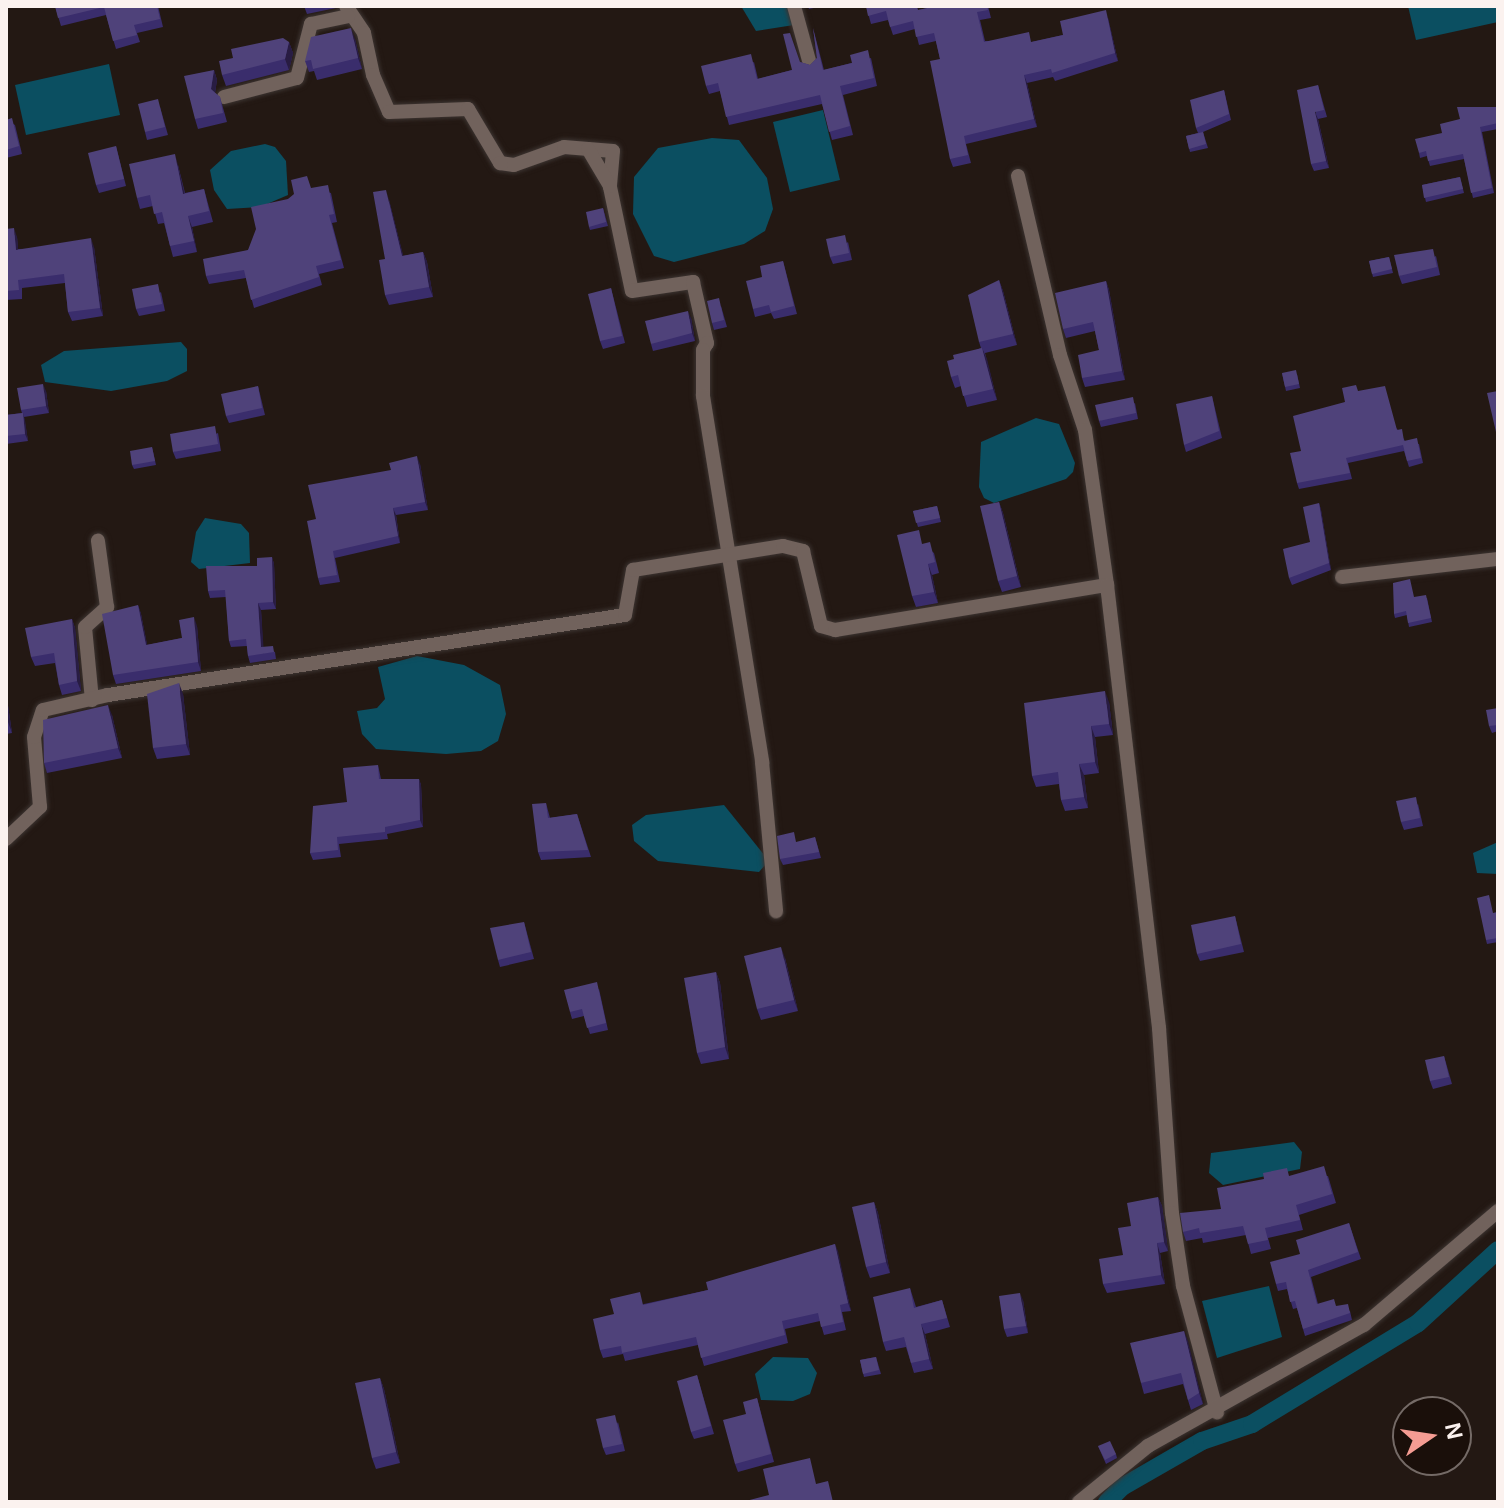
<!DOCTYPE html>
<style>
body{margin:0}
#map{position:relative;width:1504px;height:1508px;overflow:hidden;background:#231813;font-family:Helvetica,sans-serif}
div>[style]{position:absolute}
.water>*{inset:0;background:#0b4f61}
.canal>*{height:18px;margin:-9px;padding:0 9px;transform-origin:9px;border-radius:9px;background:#0b4f61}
.roads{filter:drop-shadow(0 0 2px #3c3431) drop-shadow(0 0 2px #3c3431)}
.street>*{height:14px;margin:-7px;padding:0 7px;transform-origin:7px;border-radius:7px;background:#71625c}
.wall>*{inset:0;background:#3a2d6c}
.shaded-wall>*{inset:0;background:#281c42}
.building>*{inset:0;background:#4f427a}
span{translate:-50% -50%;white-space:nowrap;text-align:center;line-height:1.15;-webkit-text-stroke:8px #1a0f0a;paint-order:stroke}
.frame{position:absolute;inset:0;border:8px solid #fbf2ef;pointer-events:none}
.north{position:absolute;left:1392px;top:1396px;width:80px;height:80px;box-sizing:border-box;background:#1a0f0a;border:2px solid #746a66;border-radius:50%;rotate:77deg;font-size:22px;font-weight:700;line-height:32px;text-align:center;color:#fbf2ef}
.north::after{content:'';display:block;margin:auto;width:28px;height:36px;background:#f59c93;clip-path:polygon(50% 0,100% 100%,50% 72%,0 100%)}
</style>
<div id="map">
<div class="water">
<div style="clip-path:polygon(741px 6px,792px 6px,794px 25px,756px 31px)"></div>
<div style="clip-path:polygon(1408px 6px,1498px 6px,1498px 22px,1416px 40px)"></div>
<div style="clip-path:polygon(109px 64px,120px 115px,26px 135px,15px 85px)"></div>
<div style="clip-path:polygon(823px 110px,840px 180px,790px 192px,773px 122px)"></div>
<div style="clip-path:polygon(712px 138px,739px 140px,767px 178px,773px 209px,765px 231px,744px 244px,674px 262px,654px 256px,633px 214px,634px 177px,658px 148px)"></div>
<div style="clip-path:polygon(265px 144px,275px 147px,286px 161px,288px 195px,260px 207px,227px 209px,214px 190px,210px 170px,231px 151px)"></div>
<div style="clip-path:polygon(181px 342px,187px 349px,187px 371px,167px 381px,111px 391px,45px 382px,41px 365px,64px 351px)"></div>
<div style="clip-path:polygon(1036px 418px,1059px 424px,1075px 463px,1073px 472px,1066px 479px,994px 503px,984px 498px,979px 487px,981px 442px)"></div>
<div style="clip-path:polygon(205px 518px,241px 524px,249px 533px,250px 563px,199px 569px,191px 562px,196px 532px)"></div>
<div style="clip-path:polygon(417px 656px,464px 665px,500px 685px,506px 714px,498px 741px,481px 751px,446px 754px,376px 749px,362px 734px,357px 711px,377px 708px,385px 699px,378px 667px)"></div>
<div style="clip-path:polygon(724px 805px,765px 856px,766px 864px,759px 872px,658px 861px,634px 841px,632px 825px,646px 815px)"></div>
<div style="clip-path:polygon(1498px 842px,1498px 874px,1477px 873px,1473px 853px)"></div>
<div style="clip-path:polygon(1294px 1142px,1302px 1152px,1300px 1169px,1223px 1185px,1209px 1173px,1211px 1153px)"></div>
<div style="clip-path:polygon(1269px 1286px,1282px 1337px,1217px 1358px,1202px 1301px)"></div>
<div style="clip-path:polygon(773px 1357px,808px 1358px,817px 1373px,810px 1394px,793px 1401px,761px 1400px,755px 1374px)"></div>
</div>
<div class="canal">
<div style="left:1107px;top:1502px;width:21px;rotate:-45deg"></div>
<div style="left:1122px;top:1487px;width:92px;rotate:-29.9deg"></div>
<div style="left:1202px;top:1441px;width:53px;rotate:-18.8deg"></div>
<div style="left:1252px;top:1424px;width:194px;rotate:-31.3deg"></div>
<div style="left:1418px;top:1323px;width:108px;rotate:-42.4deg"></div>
</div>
<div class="roads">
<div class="street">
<div style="left:346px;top:6px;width:32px;rotate:56deg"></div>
<div style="left:364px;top:33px;width:43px;rotate:77.9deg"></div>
<div style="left:373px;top:75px;width:40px;rotate:66.6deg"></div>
<div style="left:389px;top:112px;width:79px;rotate:-2.2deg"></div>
<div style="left:468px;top:109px;width:63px;rotate:59.3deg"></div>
<div style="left:500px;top:163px;width:14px;rotate:8deg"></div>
<div style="left:514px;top:165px;width:53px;rotate:-19.8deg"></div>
<div style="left:564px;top:147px;width:49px;rotate:4.7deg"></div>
<div style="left:613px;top:151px;width:36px;rotate:95deg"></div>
<div style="left:610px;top:187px;width:106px;rotate:78.1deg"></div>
<div style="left:632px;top:291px;width:62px;rotate:-8.4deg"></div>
<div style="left:693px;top:282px;width:63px;rotate:77.1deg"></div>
<div style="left:707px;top:343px;width:8px;rotate:120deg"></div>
<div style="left:703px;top:350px;width:46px;rotate:90deg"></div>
<div style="left:703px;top:396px;width:371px;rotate:80.8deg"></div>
<div style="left:762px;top:762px;width:150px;rotate:84.6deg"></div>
<div style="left:794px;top:6px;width:60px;rotate:74.6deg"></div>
<div style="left:224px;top:97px;width:75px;rotate:-14.6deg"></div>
<div style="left:297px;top:78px;width:56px;rotate:-75.5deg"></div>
<div style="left:311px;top:24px;width:38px;rotate:-12deg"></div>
<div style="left:588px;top:149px;width:43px;rotate:59.3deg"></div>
<div style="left:1018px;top:176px;width:184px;rotate:76.8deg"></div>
<div style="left:1060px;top:355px;width:79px;rotate:71.6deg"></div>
<div style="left:1085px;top:430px;width:157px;rotate:81.9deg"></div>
<div style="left:1342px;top:577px;width:157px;rotate:-6.6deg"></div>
<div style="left:92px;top:700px;width:73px;rotate:-95.5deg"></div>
<div style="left:85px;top:627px;width:30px;rotate:-42deg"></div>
<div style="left:107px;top:607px;width:67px;rotate:-97.8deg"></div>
<div style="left:6px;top:839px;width:47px;rotate:-43.3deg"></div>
<div style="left:40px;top:807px;width:70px;rotate:-94.9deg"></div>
<div style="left:34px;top:737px;width:28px;rotate:-72deg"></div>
<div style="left:43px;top:710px;width:67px;rotate:-13deg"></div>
<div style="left:108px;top:695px;width:523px;rotate:-8.8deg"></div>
<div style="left:625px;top:615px;width:46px;rotate:-79.9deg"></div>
<div style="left:633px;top:570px;width:152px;rotate:-9.1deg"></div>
<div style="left:783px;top:546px;width:21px;rotate:14deg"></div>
<div style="left:803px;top:551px;width:77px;rotate:76.5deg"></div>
<div style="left:821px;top:626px;width:15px;rotate:16deg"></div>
<div style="left:835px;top:630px;width:276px;rotate:-9.4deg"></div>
<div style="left:1107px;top:585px;width:446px;rotate:83.3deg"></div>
<div style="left:1159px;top:1028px;width:185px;rotate:86deg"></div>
<div style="left:1172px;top:1213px;width:74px;rotate:81.4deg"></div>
<div style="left:1183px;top:1286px;width:131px;rotate:74.9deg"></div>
<div style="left:1079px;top:1502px;width:89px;rotate:-39.1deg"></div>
<div style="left:1148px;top:1446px;width:248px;rotate:-29.3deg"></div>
<div style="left:1364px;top:1325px;width:176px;rotate:-40.4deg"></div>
</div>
</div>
<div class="wall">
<div style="clip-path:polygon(55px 6px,158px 6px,163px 27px,137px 33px,140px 42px,116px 49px,106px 15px,61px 26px)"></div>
<div style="clip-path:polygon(304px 6px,336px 6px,336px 8px,307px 14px)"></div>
<div style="clip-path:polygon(808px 6px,822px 6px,809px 9px)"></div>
<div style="clip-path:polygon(866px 6px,917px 6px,918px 10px,937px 6px,988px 6px,991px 18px,980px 20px,985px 41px,1032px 42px,1063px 35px,1108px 18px,1118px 61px,1055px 81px,1053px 77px,1027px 83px,1037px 127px,966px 144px,971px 163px,953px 167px,950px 159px,940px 59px,936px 41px,919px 45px,915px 29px,893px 35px,888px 20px,871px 24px)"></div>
<div style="clip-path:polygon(813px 28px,824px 70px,871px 58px,877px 86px,843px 95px,853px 135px,832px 140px,822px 104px,729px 125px,720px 91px,709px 94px,706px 86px,754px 62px,758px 79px,792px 70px,800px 62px,810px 65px,817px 58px)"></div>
<div style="clip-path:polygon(355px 39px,362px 69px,317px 80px,314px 71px,309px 72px,305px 61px)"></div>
<div style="clip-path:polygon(289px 42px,293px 53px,289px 70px,226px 86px,222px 75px,233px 58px)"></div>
<div style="clip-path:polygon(214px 70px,217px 80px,215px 93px,220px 97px,227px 122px,198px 129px,195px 119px)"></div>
<div style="clip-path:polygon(1318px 85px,1327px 117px,1318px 119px,1329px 168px,1314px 171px,1311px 164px)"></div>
<div style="clip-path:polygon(1224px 90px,1231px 120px,1203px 132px,1208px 148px,1190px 152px,1186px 136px,1198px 133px,1196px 128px)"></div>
<div style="clip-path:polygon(160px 107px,168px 135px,147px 140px,145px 132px)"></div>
<div style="clip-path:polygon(1498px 107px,1498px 129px,1482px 132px,1494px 193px,1473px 198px,1464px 159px,1430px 166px,1427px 156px,1420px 158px,1419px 153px,1460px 119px)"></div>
<div style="clip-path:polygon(6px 120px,15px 125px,22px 154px,6px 158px)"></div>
<div style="clip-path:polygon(116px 146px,126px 186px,99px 193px,96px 185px)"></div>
<div style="clip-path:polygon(178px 165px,185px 193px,204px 189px,213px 222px,192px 227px,197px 252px,173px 257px,164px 223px,158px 224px,153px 206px,140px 209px,137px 198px)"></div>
<div style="clip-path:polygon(1460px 177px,1464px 193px,1426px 202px,1422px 185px)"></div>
<div style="clip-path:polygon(311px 188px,331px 193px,337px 222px,332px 223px,344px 268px,319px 274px,322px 285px,254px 308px,246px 278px,209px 284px,206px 276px,248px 250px,288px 199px)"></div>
<div style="clip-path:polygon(389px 200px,403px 256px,423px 252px,427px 262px,433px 297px,389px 305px,385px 295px,385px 259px)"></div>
<div style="clip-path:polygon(603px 208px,608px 226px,590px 230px,589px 227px)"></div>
<div style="clip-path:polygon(6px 229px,17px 237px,18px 249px,94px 247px,103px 316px,72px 321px,68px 312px,65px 283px,22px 288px,22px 299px,6px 300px)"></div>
<div style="clip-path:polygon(848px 242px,852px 260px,833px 264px,830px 257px)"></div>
<div style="clip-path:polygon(1436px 256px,1440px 275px,1402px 284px,1399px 276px)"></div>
<div style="clip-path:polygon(1389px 257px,1393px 273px,1373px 277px,1369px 261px)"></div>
<div style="clip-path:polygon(783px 261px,797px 314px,774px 319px,771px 313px,755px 317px,753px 309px,762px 277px)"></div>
<div style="clip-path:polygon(999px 280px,1003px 291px,1017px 345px,985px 353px,997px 400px,967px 407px,961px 386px,955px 388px,951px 377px,954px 359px,981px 348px,979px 342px)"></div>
<div style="clip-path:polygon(1106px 281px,1109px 290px,1125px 380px,1085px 387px,1082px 378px,1099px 350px,1095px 331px,1066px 338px,1063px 329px)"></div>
<div style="clip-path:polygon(611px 288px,625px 343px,603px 349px,600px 341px)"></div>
<div style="clip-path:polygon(161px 292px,165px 311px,139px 316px,136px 309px)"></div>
<div style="clip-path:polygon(721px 306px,727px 327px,714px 330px,712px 323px)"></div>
<div style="clip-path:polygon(691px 318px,695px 341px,653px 351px,651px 344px)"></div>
<div style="clip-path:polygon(1282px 373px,1297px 374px,1300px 388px,1286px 391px)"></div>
<div style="clip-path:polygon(258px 386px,265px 415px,229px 423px,226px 416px)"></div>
<div style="clip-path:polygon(46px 391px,49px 413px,24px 417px,28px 441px,6px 444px,6px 415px,22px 413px,21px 410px)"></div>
<div style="clip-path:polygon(1358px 391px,1398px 430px,1405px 441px,1419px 444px,1423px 463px,1409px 467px,1404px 451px,1348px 463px,1352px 479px,1299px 489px,1297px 483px,1301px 451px,1345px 402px)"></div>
<div style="clip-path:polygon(1212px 396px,1222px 438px,1186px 452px,1184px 445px)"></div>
<div style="clip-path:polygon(1135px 403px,1138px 419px,1101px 427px,1099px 421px)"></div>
<div style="clip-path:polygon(218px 433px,221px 451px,176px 459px,173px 452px)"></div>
<div style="clip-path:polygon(152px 447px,156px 465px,134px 469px,132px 465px)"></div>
<div style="clip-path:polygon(420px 464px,428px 510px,396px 515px,400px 543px,335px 558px,340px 582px,320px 585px,318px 578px,316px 519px,391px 470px)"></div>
<div style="clip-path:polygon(999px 502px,1003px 513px,1021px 587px,1002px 592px,998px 581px)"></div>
<div style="clip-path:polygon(1319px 503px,1321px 510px,1331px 570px,1292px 585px,1289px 578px,1310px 542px)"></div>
<div style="clip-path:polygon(937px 506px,941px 522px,918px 527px,913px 511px)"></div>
<div style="clip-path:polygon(923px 544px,934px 553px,939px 573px,932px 575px,938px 603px,916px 607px,912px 596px)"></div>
<div style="clip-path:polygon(272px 557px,274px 564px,276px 609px,261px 610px,263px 647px,275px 652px,276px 659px,250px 663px,248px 656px,247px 646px,231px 647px,229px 641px,226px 597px,210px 598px,208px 591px,257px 566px)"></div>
<div style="clip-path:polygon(1415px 597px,1427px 598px,1432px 622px,1409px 627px,1407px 615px,1395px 618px,1394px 614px)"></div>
<div style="clip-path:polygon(138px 605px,141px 614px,147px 645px,182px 638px,197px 626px,201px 671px,116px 684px,113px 675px)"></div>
<div style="clip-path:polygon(72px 619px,75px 628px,81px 691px,62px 695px,59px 685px,55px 663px,35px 666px,31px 657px)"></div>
<div style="clip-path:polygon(6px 692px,12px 733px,6px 734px)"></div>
<div style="clip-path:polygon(183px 694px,190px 755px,157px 759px,153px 748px)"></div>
<div style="clip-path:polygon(1109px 702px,1113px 735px,1095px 737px,1099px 773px,1084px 775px,1088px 808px,1065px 811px,1061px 800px,1059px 784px,1036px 787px,1032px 776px)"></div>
<div style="clip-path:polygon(1498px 708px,1498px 731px,1492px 733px,1489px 726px)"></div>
<div style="clip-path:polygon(112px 715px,122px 758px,47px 773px,44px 763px)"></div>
<div style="clip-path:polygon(378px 765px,381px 779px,419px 779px,421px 785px,423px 827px,387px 834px,388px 839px,339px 844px,341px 857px,313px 860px,310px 853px,347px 802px)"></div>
<div style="clip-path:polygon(546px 803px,550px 818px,577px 814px,591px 857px,541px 860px,538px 852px)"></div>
<div style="clip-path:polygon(1418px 804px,1423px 826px,1404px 830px,1401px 822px)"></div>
<div style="clip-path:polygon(815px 837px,821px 858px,783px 865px,780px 859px)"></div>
<div style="clip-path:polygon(1498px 912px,1498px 942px,1487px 944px,1486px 940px,1494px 913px)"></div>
<div style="clip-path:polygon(1235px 916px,1244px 952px,1200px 961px,1197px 954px)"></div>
<div style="clip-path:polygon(524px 922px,534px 959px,500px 967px,498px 960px)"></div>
<div style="clip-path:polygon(785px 958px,798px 1011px,761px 1020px,757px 1009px)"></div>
<div style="clip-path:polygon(716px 972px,720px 983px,729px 1059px,701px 1064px,697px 1053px)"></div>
<div style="clip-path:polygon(599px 989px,608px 1030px,590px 1034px,584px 1016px,572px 1019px,570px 1012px)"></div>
<div style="clip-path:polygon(1444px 1056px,1452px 1084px,1433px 1089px,1430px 1081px)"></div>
<div style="clip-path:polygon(1290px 1176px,1328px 1176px,1336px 1203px,1299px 1215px,1303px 1230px,1268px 1238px,1271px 1249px,1251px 1254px,1246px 1235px,1203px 1243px,1202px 1238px,1186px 1241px,1183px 1232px,1221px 1209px,1264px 1179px)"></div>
<div style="clip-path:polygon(1158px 1197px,1162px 1206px,1168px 1251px,1160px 1253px,1165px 1284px,1107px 1293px,1103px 1284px,1123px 1255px,1131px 1226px)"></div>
<div style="clip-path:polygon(874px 1202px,878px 1213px,890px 1273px,870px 1278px,866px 1267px)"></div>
<div style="clip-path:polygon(1349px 1223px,1361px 1259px,1311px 1277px,1318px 1304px,1337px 1306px,1350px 1311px,1352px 1320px,1305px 1336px,1297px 1308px,1293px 1309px,1287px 1289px,1278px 1291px,1276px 1284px,1300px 1254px)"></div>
<div style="clip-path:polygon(835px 1244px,851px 1311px,842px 1312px,846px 1330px,824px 1335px,820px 1321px,785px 1329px,788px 1343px,704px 1366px,698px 1345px,625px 1361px,623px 1354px,603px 1358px,600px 1350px,614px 1314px,644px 1304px,708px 1290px)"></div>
<div style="clip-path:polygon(910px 1288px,916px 1307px,942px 1300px,950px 1327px,925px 1334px,933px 1369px,914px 1373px,906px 1347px,886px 1351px,883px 1342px)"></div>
<div style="clip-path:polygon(1023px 1300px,1028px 1333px,1007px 1337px,1004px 1329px)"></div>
<div style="clip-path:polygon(1184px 1331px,1203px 1404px,1191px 1410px,1183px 1384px,1144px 1394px,1141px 1383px)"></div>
<div style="clip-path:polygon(876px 1357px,881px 1374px,864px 1377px,860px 1360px)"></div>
<div style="clip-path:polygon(697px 1375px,714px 1434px,694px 1439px,691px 1432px)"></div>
<div style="clip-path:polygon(380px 1378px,384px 1389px,400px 1463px,376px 1469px,372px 1458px)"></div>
<div style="clip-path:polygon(757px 1398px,774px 1462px,738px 1472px,735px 1464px,746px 1414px)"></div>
<div style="clip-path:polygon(618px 1422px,625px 1451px,606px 1455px,603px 1448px)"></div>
<div style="clip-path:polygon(1098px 1446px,1116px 1454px,1117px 1458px,1106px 1464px)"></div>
</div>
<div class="shaded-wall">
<div style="clip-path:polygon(1106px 10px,1108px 18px,1118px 61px,1115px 53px)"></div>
<div style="clip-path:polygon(351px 28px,355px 39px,362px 69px,358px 58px)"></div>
<div style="clip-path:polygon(289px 42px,293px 53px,289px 70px,285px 59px)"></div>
<div style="clip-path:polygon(214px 70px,217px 80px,214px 99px,211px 89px)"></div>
<div style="clip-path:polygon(1024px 75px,1027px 83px,1037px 127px,1034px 119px)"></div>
<div style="clip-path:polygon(1315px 112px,1318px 119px,1329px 168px,1326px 161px)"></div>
<div style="clip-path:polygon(175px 154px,178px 165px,187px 204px,183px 194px)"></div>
<div style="clip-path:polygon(386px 190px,389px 200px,406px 266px,402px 256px)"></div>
<div style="clip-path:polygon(188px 216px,192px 227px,197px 252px,194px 241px)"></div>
<div style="clip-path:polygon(14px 228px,17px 237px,19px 258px,16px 250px)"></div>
<div style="clip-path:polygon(91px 238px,94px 247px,103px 316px,100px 308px)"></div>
<div style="clip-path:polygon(423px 252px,427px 262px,433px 297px,429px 287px)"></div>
<div style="clip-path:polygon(999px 280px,1003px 291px,1017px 345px,1013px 334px)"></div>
<div style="clip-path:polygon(1106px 281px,1109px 290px,1125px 380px,1122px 371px)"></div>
<div style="clip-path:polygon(688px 311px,691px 318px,695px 341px,692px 333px)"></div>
<div style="clip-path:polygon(982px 348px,987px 359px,997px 400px,993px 389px)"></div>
<div style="clip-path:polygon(43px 384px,46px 391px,49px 413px,46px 406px)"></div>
<div style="clip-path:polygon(23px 413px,25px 420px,28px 441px,25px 434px)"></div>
<div style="clip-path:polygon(417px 456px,420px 464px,428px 510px,425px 502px)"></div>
<div style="clip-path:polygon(999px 502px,1003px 513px,1021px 587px,1017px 576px)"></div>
<div style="clip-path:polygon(1319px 503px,1321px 510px,1331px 570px,1329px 563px)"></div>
<div style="clip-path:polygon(393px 508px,396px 515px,400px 543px,398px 536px)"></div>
<div style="clip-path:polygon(272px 557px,274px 564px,276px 609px,273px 602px)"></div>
<div style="clip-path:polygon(928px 564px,932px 575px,938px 603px,934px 592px)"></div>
<div style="clip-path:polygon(258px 603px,261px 610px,264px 654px,261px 647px)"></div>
<div style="clip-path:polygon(138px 605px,141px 614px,149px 653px,146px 645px)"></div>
<div style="clip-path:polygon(194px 617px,197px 626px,201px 671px,198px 662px)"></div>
<div style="clip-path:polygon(72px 619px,75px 628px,81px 691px,77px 681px)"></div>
<div style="clip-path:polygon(179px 683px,183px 694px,190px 755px,186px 744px)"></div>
<div style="clip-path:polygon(1105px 691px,1109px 702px,1113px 735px,1109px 724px)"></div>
<div style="clip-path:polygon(6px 692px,12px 733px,8px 722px,6px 710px)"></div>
<div style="clip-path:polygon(108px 705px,112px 715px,122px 758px,118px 748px)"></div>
<div style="clip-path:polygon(1091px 726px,1095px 737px,1099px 773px,1095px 762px)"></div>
<div style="clip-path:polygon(1079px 764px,1084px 775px,1088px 808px,1084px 797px)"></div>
<div style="clip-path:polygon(419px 779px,421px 785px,423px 827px,420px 820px)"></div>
<div style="clip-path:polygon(781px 947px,785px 958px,798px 1011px,794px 1000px)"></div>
<div style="clip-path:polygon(716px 972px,720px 983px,729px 1059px,725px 1047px)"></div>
<div style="clip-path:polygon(1158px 1197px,1162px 1206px,1168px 1251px,1164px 1242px)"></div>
<div style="clip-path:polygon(874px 1202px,878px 1213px,890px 1273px,886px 1262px)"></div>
<div style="clip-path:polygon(1157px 1243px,1160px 1253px,1165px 1284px,1161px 1275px)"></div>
<div style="clip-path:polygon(835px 1244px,838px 1251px,851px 1311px,848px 1303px)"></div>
<div style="clip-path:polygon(1020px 1293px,1023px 1300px,1028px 1333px,1026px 1326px)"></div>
<div style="clip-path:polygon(921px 1324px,925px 1334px,933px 1369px,929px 1359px)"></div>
<div style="clip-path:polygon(1184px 1331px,1188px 1341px,1203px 1404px,1199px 1393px)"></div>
<div style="clip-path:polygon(380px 1378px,384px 1389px,400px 1463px,396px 1452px)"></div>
</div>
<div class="building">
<div style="clip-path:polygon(55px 6px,157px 6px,160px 19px,134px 25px,137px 35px,113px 41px,104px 7px,58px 18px)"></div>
<div style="clip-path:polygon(866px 6px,916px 6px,918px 10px,937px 6px,987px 6px,988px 10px,977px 12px,984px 42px,1029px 32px,1031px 42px,1063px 35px,1060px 21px,1106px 10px,1115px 53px,1052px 73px,1051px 69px,1024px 75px,1034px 119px,964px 136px,968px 155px,950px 159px,930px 61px,940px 59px,934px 33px,916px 37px,913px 21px,890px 27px,886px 11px,868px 16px)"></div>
<div style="clip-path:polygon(351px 28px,358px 58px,313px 69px,311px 60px,305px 61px,311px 37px)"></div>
<div style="clip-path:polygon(813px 28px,823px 70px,852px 63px,850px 55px,868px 50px,874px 78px,840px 86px,850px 126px,829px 132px,820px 95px,726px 117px,718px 83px,706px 86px,701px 66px,751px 54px,757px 79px,792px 70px,783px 34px,790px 33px,800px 62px,810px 65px,817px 58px)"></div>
<div style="clip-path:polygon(283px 38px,289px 42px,285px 59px,222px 75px,219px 61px,233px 58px,231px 49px)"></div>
<div style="clip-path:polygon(214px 70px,211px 89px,220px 97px,223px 113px,195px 119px,184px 76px)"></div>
<div style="clip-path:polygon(1318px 85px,1324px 110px,1315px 112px,1326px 161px,1311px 164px,1297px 90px)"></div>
<div style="clip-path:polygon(1224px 90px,1229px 114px,1196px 128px,1190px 100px)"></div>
<div style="clip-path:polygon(158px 99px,165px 127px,145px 132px,138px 104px)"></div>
<div style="clip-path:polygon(1457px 107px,1498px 107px,1498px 123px,1480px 127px,1492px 188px,1471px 193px,1463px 154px,1428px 161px,1426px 151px,1419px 153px,1415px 139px,1442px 133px,1440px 124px,1460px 119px)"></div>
<div style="clip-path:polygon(12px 118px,19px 146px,6px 150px,6px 120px)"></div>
<div style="clip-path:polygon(1203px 132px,1206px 144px,1189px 149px,1186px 136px)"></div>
<div style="clip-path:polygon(116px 146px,124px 179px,96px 185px,88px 153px)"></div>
<div style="clip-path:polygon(175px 154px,183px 194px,204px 189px,209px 211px,188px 216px,194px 241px,170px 246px,162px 212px,154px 214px,150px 195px,137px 198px,129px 164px)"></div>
<div style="clip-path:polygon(307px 176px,311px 188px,328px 185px,334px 214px,329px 215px,341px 260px,316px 266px,319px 277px,251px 300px,244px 270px,206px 276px,203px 259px,248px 250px,256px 229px,251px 207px,288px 199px,294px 194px,291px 180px)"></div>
<div style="clip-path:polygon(1460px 177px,1463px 189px,1424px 198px,1422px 185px)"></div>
<div style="clip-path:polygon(386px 190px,402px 256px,423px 252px,429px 287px,385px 295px,379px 260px,385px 259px,373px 192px)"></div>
<div style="clip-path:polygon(603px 208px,606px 222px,589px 227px,586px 212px)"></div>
<div style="clip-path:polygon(14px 228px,16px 250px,91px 238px,100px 308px,68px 312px,64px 274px,18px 280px,19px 290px,6px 291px,6px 229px)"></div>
<div style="clip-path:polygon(845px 235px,849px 253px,830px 257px,826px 239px)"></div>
<div style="clip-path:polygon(1433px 249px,1437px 267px,1399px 276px,1394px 255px)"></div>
<div style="clip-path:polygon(1389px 257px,1392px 269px,1372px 274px,1369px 261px)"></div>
<div style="clip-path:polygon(783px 261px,794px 306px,771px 312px,769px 305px,753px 309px,746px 281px,762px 277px,760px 266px)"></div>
<div style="clip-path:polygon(999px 280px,1013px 334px,979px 342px,968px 295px)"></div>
<div style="clip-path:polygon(1106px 281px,1122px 371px,1082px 378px,1078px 355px,1099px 350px,1093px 322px,1063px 329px,1055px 293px)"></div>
<div style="clip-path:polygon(158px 284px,162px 304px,136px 309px,132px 289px)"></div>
<div style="clip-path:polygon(611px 288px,622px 336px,600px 341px,588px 294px)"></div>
<div style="clip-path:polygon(719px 298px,724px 320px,712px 323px,707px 301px)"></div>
<div style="clip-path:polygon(688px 311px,692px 333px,651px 344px,645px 321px)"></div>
<div style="clip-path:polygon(982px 348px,993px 389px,963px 396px,958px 375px,951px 377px,947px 361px,954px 359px,953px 355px)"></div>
<div style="clip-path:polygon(1296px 370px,1299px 384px,1285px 387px,1282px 373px)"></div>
<div style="clip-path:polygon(43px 384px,46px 406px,21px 410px,17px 388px)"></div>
<div style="clip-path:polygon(1356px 385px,1358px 391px,1385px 386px,1397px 430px,1402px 429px,1404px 441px,1417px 438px,1421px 458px,1407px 461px,1403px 445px,1346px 458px,1350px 473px,1297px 483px,1290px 453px,1301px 451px,1293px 416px,1345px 402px,1342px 388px)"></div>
<div style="clip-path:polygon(258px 386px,262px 408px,226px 416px,221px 394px)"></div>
<div style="clip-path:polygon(1498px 391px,1498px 432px,1496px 432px,1487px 393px)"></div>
<div style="clip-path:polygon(1212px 396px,1219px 431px,1184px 445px,1176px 404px)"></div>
<div style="clip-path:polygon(1133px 397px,1136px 413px,1099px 421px,1095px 405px)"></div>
<div style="clip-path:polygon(23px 413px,25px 434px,6px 436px,6px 415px)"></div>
<div style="clip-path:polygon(215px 426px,218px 444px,173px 452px,170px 434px)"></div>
<div style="clip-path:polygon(152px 447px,155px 461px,132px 465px,130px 451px)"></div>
<div style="clip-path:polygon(417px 456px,425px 502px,393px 508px,398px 536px,333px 551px,337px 575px,318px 578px,307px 521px,316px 519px,308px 485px,391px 470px,389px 463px)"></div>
<div style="clip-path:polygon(999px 502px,1017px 576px,998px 581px,980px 506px)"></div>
<div style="clip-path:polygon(1319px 503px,1329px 563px,1289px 578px,1283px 549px,1310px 542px,1303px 507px)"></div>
<div style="clip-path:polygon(937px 506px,940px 518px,916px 523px,913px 511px)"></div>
<div style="clip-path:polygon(919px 530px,922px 544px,930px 542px,935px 562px,928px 564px,934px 592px,912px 596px,897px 535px)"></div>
<div style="clip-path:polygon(272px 557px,273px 602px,258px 603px,261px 647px,273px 646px,274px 652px,248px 656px,246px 639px,229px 641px,225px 590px,208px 591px,206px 566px,257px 566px,257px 558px)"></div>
<div style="clip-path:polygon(1410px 579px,1414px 597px,1426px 595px,1431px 618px,1408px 623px,1406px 611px,1394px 614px,1393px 583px)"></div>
<div style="clip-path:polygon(138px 605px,146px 645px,182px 638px,179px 620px,194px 617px,198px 662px,113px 675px,102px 614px)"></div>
<div style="clip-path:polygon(72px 619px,77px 681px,59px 685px,54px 653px,31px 657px,25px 628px)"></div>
<div style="clip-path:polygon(179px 683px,186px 744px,153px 748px,147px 694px)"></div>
<div style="clip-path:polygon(1105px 691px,1109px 724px,1091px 726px,1095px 762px,1079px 764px,1084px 797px,1061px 800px,1058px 772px,1032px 776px,1024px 703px)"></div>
<div style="clip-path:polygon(108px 705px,118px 748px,44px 763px,43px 720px)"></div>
<div style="clip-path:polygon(1498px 708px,1498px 725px,1489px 726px,1486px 710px)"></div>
<div style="clip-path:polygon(378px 765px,379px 779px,419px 779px,420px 820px,385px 827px,385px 832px,337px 837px,338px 850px,310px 853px,313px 806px,347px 802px,343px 768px)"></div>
<div style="clip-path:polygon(1416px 797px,1420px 818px,1401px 822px,1396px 801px)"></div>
<div style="clip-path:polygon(546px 803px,548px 818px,577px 814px,588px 850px,538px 852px,532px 804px)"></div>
<div style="clip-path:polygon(794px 832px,796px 842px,815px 837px,819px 852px,780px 859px,777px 836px)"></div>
<div style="clip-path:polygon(1489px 895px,1493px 913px,1498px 912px,1498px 938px,1486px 940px,1477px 898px)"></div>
<div style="clip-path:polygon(1235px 916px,1241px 944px,1197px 954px,1191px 925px)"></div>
<div style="clip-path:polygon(524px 922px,531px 952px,498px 960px,490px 928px)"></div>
<div style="clip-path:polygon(781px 947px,794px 1000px,757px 1009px,744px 956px)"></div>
<div style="clip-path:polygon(716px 972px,725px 1047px,697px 1053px,684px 978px)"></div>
<div style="clip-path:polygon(597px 982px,606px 1023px,587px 1028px,582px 1009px,570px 1012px,564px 990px)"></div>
<div style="clip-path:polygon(1444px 1056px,1449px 1077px,1430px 1081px,1425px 1060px)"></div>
<div style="clip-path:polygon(1324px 1166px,1332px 1194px,1296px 1205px,1300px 1220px,1265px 1228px,1268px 1240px,1248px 1244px,1243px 1226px,1200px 1233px,1199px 1228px,1183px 1232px,1180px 1213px,1221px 1209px,1217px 1188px,1264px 1179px,1263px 1173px,1287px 1168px,1289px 1176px)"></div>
<div style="clip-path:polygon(1158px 1197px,1164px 1242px,1157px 1243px,1161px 1275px,1103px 1284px,1099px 1259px,1123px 1255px,1118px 1228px,1131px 1226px,1127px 1203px)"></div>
<div style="clip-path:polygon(874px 1202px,886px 1262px,866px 1267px,852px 1207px)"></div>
<div style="clip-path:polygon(1349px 1223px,1358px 1252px,1308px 1270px,1317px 1304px,1334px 1299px,1336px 1306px,1348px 1304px,1350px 1313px,1303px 1329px,1295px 1301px,1290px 1302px,1286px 1282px,1276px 1284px,1270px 1262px,1300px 1254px,1296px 1240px)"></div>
<div style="clip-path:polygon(835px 1244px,848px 1303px,840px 1305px,843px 1322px,821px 1327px,818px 1313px,782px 1321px,785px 1335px,701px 1358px,696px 1337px,622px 1353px,621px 1346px,600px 1350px,593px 1319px,614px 1314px,610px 1299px,640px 1292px,643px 1305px,708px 1290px,706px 1282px)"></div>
<div style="clip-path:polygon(910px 1288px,914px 1308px,942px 1300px,947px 1318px,921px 1324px,929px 1359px,911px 1363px,904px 1337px,883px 1342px,873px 1297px)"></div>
<div style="clip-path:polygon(1020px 1293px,1026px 1326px,1004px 1329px,999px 1296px)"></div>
<div style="clip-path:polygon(1184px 1331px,1199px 1393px,1188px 1400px,1181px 1373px,1141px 1383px,1130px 1343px)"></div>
<div style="clip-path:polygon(876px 1357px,879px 1370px,863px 1374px,860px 1360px)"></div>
<div style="clip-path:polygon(697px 1375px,711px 1426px,691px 1432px,677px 1381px)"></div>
<div style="clip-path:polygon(380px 1378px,396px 1452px,372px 1458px,355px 1383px)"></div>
<div style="clip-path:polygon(757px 1398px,771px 1454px,735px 1464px,723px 1420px,746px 1414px,743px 1402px)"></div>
<div style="clip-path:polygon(615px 1415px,622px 1444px,603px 1448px,596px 1419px)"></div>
<div style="clip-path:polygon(1110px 1441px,1116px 1454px,1105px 1460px,1098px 1446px)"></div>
<div style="clip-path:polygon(810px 1458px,816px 1484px,828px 1481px,833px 1502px,742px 1502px,769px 1495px,763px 1469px)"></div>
</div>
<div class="frame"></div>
<div class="north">N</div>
</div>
